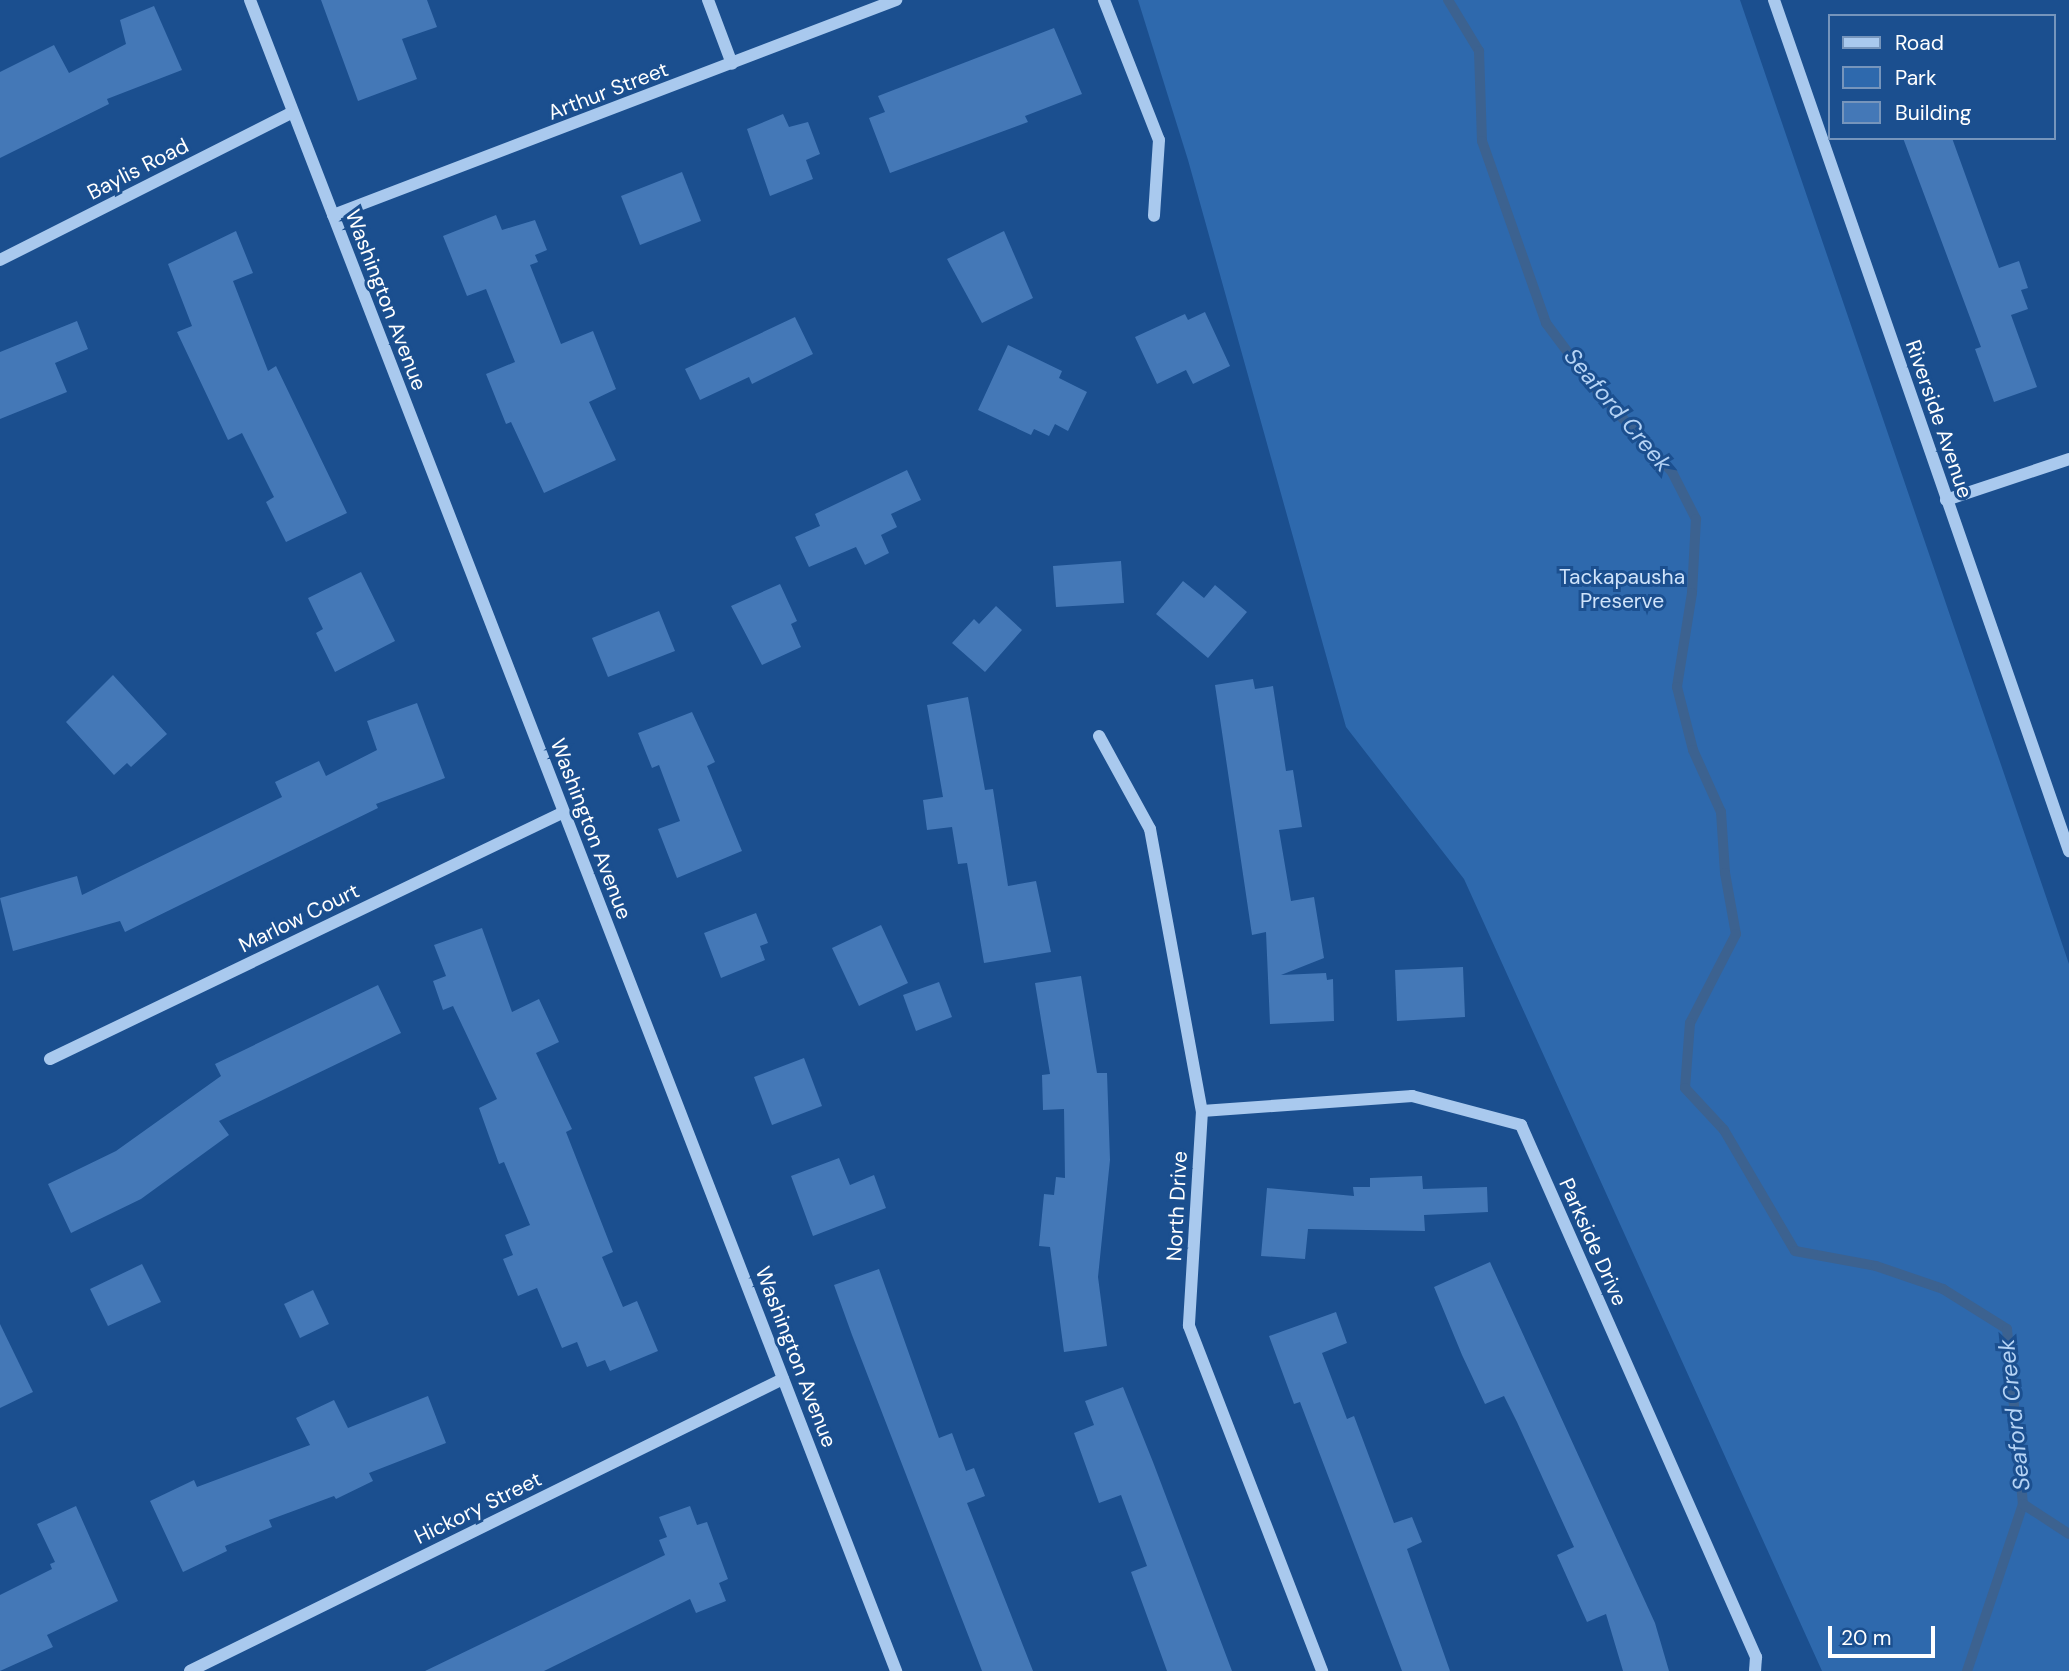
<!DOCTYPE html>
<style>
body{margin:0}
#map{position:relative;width:2069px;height:1671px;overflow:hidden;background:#1b4f8f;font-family:"DM Sans",sans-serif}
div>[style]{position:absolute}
.green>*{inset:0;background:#2e69ad}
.stream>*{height:10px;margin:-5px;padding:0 5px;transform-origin:5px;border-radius:5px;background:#3c6290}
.building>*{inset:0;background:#4478b7}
.minor>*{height:12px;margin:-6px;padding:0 6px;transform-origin:6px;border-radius:6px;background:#a9c9ee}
span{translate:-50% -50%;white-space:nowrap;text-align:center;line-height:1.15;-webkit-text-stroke:6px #1b4f8f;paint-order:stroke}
.street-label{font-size:21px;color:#fff}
.park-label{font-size:21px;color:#cfe3fa}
.water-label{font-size:23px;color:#b5d3f5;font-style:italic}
.legend{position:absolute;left:1828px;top:14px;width:228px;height:126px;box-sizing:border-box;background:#1b4f8f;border:2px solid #7695bc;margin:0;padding:9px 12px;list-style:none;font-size:21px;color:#fff}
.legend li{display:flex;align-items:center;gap:14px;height:35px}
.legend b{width:35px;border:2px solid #7695bc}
.scale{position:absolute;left:1828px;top:1626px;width:107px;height:32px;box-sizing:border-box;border:4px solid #fff;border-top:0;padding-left:9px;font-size:21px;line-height:24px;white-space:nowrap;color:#fff;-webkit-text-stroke:5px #1b4f8f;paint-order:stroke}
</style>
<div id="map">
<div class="green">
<div style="clip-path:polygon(1138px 0,1740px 0,2069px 964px,2069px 1671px,1822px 1671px,1464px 879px,1346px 727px,1188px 160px)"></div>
</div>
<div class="stream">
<div style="left:1448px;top:0;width:60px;rotate:58.7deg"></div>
<div style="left:1479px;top:51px;width:90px;rotate:88.1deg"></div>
<div style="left:1482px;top:141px;width:193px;rotate:70.6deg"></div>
<div style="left:1546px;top:323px;width:79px;rotate:53.3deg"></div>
<div style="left:1593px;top:386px;width:117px;rotate:47.4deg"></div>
<div style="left:1672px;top:472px;width:53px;rotate:62.9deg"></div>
<div style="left:1696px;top:519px;width:74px;rotate:93.1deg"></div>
<div style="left:1692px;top:593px;width:95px;rotate:99.1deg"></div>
<div style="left:1677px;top:687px;width:65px;rotate:75.7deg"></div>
<div style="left:1693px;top:750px;width:68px;rotate:65.7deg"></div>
<div style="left:1721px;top:812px;width:61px;rotate:86.2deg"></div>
<div style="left:1725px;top:873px;width:62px;rotate:79.8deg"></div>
<div style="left:1736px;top:934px;width:100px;rotate:117.3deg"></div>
<div style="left:1690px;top:1023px;width:65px;rotate:94.4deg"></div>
<div style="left:1685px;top:1088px;width:57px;rotate:47.1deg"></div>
<div style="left:1724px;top:1130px;width:140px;rotate:59.6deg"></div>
<div style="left:1795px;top:1251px;width:82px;rotate:10.5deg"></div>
<div style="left:1876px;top:1266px;width:71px;rotate:18.9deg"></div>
<div style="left:1943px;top:1289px;width:75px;rotate:32deg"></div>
<div style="left:2007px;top:1329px;width:176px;rotate:84.8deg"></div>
<div style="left:2023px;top:1504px;width:176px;rotate:108.5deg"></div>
<div style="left:2023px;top:1504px;width:55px;rotate:33.1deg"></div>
</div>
<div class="building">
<div style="clip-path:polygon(321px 0,427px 0,437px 27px,402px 39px,417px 79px,358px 101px)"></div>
<div style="clip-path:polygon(154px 6px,182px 70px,107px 99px,109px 104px,0 158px,0 72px,54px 45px,69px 73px,126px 44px,120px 20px)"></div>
<div style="clip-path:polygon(1054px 28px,1082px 94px,1025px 116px,1028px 122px,890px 173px,869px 118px,885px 112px,878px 96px)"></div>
<div style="clip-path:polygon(783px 114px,789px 127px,808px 122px,820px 154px,806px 160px,813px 179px,770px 196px,747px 129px)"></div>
<div style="clip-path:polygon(1903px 138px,1952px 138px,1999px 268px,2019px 261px,2028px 288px,2021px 290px,2028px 309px,2011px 315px,2037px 387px,1994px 402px,1975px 349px,1981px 347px)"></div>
<div style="clip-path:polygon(682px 172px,701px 221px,640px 245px,621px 196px)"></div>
<div style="clip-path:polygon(496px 215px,502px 230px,535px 220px,547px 250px,535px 255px,538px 262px,530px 265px,561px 344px,593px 331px,616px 389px,589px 402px,616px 460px,544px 493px,511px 422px,506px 424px,486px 374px,515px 362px,486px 289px,467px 296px,443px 236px)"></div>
<div style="clip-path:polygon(236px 231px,253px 273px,233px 281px,268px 371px,276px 366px,347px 513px,286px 542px,266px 502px,274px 497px,242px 433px,228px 440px,177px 332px,192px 326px,168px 264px)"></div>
<div style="clip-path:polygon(1004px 231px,1033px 298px,982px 323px,947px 259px)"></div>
<div style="clip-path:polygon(1205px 312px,1230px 366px,1193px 384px,1186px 370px,1157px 384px,1135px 337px,1185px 314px,1188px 320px)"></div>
<div style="clip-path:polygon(795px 317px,813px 354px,752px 384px,749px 377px,700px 400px,685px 369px)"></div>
<div style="clip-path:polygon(77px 321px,88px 349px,55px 363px,67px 392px,0 419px,0 352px)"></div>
<div style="clip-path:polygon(1008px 345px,1062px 371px,1059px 378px,1087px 392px,1068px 431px,1055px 424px,1049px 436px,1034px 429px,1031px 435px,978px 410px)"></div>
<div style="clip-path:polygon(907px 470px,921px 500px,891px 514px,897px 527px,881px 535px,889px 553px,865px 565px,856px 547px,809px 567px,795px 537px,820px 526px,815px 514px)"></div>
<div style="clip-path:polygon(1121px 561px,1124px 603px,1056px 607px,1053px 566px)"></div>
<div style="clip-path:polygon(361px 572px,395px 641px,335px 672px,316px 633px,323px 629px,308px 598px)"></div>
<div style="clip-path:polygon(1183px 581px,1204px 598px,1215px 585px,1247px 612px,1208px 658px,1156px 614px)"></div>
<div style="clip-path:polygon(780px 584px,797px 621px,791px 624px,801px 647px,762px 665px,731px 606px)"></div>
<div style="clip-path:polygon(996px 606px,1022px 630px,985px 672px,952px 643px,974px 619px,979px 624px)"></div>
<div style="clip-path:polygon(659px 611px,675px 651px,608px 677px,592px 638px)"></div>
<div style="clip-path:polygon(113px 675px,167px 734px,131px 767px,127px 763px,114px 775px,66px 722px)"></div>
<div style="clip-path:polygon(1253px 679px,1255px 689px,1273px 686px,1286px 771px,1293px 770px,1302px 827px,1279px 830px,1291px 901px,1314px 897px,1324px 958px,1281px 975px,1326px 973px,1327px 980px,1333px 979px,1334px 1021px,1270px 1024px,1266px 932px,1252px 935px,1215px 685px)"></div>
<div style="clip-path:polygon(968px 697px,985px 790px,993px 789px,1008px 886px,1036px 881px,1051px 952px,984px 963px,967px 863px,958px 864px,952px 827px,927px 830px,923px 800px,943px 797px,927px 705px)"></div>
<div style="clip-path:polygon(417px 703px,445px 778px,376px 804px,378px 808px,125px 932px,120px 921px,13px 951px,0 898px,77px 876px,82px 895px,282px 797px,275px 782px,319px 761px,326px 776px,377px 750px,367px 721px)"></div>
<div style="clip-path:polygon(692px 712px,715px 762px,707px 766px,742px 851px,677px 878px,658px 829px,680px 821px,659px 765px,652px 768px,638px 733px)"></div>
<div style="clip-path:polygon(756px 913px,768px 943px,760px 946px,765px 960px,721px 978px,704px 933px)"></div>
<div style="clip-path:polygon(881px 925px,908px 983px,859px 1006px,832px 948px)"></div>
<div style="clip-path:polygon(482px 928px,512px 1012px,539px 999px,559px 1042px,536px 1053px,572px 1129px,566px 1132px,613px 1252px,602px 1257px,623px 1307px,637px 1301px,658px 1351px,610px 1371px,605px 1360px,587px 1367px,577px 1342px,562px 1348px,537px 1288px,518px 1296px,503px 1259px,513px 1255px,505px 1235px,530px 1225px,504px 1162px,499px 1164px,479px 1108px,497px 1099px,453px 1006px,443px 1010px,433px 981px,446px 976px,434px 945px)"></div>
<div style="clip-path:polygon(1463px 967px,1465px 1017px,1397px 1021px,1395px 970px)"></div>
<div style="clip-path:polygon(1081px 976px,1097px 1073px,1107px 1073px,1110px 1160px,1098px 1277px,1107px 1346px,1064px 1352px,1050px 1247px,1039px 1246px,1044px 1194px,1054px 1195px,1056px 1177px,1065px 1178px,1064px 1109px,1043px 1110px,1042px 1075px,1050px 1074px,1035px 983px)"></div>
<div style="clip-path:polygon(939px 982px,952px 1017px,916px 1031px,903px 995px)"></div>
<div style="clip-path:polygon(378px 985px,401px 1033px,219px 1121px,229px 1135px,141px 1199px,71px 1233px,48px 1184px,116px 1151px,221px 1076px,215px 1064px)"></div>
<div style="clip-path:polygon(804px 1058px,822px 1106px,772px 1125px,754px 1077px)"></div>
<div style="clip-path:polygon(839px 1158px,850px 1185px,874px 1175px,886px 1208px,813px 1236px,791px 1176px)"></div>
<div style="clip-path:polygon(1422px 1176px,1423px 1189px,1487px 1187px,1488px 1212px,1424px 1215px,1425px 1231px,1308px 1229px,1305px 1259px,1261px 1256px,1267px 1188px,1354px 1196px,1353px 1187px,1370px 1187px,1370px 1178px)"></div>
<div style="clip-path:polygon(1490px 1262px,1655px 1623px,1669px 1671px,1623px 1671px,1606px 1614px,1587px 1622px,1557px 1555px,1574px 1547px,1517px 1422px,1504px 1396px,1485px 1404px,1462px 1355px,1434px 1287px)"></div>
<div style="clip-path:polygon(142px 1264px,161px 1302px,108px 1326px,90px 1289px)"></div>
<div style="clip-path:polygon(879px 1269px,939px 1438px,952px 1433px,966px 1471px,974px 1468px,985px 1496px,967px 1503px,1033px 1671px,982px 1671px,852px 1335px,834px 1285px)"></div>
<div style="clip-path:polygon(313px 1290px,329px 1324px,300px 1338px,284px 1304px)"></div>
<div style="clip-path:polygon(1336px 1312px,1347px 1343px,1322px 1353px,1347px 1419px,1354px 1416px,1394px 1523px,1412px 1517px,1422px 1542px,1407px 1549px,1450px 1671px,1402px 1671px,1300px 1402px,1294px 1404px,1269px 1336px)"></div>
<div style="clip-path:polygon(0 1324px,33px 1392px,0 1408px)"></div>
<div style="clip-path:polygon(1123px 1387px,1153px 1462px,1232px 1671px,1167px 1671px,1131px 1572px,1147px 1566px,1121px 1495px,1099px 1503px,1074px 1433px,1094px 1425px,1085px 1401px)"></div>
<div style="clip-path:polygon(428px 1396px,446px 1443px,369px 1473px,373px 1481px,336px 1499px,334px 1496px,269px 1520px,272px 1527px,225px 1546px,227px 1551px,183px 1572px,150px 1501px,194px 1480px,197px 1487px,310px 1445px,296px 1418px,334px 1400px,348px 1428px)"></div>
<div style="clip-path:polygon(76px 1506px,118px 1601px,47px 1635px,53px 1647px,0 1671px,0 1595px,52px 1569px,50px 1564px,55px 1562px,37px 1524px)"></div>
<div style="clip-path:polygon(690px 1506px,697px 1525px,707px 1522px,728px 1579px,719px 1583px,726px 1601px,696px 1613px,690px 1599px,544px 1671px,425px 1671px,665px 1555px,659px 1540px,667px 1537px,659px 1517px)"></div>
</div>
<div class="minor">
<div style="left:250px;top:0;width:1792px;rotate:68.86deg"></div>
<div style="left:708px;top:0;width:68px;rotate:69.4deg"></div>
<div style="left:1104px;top:0;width:150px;rotate:68.6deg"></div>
<div style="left:1159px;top:140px;width:76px;rotate:93.8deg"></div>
<div style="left:1774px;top:0;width:901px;rotate:70.88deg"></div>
<div style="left:333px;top:215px;width:603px;rotate:-20.9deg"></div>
<div style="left:0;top:260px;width:328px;rotate:-26.8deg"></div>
<div style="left:1946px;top:500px;width:130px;rotate:-18.4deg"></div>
<div style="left:1099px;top:736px;width:106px;rotate:61.3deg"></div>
<div style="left:1150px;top:829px;width:287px;rotate:79.6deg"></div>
<div style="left:1202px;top:1111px;width:215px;rotate:93.5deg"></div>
<div style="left:1189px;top:1326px;width:370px;rotate:68.9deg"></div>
<div style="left:50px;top:1059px;width:570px;rotate:-25.67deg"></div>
<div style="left:1202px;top:1111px;width:211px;rotate:-4.1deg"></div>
<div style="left:1412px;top:1096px;width:113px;rotate:14.9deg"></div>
<div style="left:1521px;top:1125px;width:582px;rotate:66.17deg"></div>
<div style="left:1756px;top:1657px;width:14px;rotate:94deg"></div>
<div style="left:190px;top:1671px;width:661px;rotate:-26.22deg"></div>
</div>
<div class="street-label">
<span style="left:608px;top:91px;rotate:-21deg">Arthur Street</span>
<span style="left:138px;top:169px;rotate:-27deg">Baylis Road</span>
<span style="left:386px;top:300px;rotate:69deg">Washington Avenue</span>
<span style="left:1939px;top:419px;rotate:71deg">Riverside Avenue</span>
<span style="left:591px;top:829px;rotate:69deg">Washington Avenue</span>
<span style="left:299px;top:918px;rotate:-26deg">Marlow Court</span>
<span style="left:1177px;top:1206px;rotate:-87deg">North Drive</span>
<span style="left:1593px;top:1242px;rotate:66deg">Parkside Drive</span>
<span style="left:796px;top:1357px;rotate:69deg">Washington Avenue</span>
<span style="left:478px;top:1508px;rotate:-26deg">Hickory Street</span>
</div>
<div class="park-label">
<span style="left:1622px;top:589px">Tackapausha<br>Preserve</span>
</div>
<div class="water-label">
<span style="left:1618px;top:410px;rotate:50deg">Seaford Creek</span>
<span style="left:2014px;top:1415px;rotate:-96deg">Seaford Creek</span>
</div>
<ul class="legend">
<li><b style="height:9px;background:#a9c9ee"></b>Road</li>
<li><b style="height:19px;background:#2e69ad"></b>Park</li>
<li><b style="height:19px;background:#4478b7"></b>Building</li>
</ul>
<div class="scale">20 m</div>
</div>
